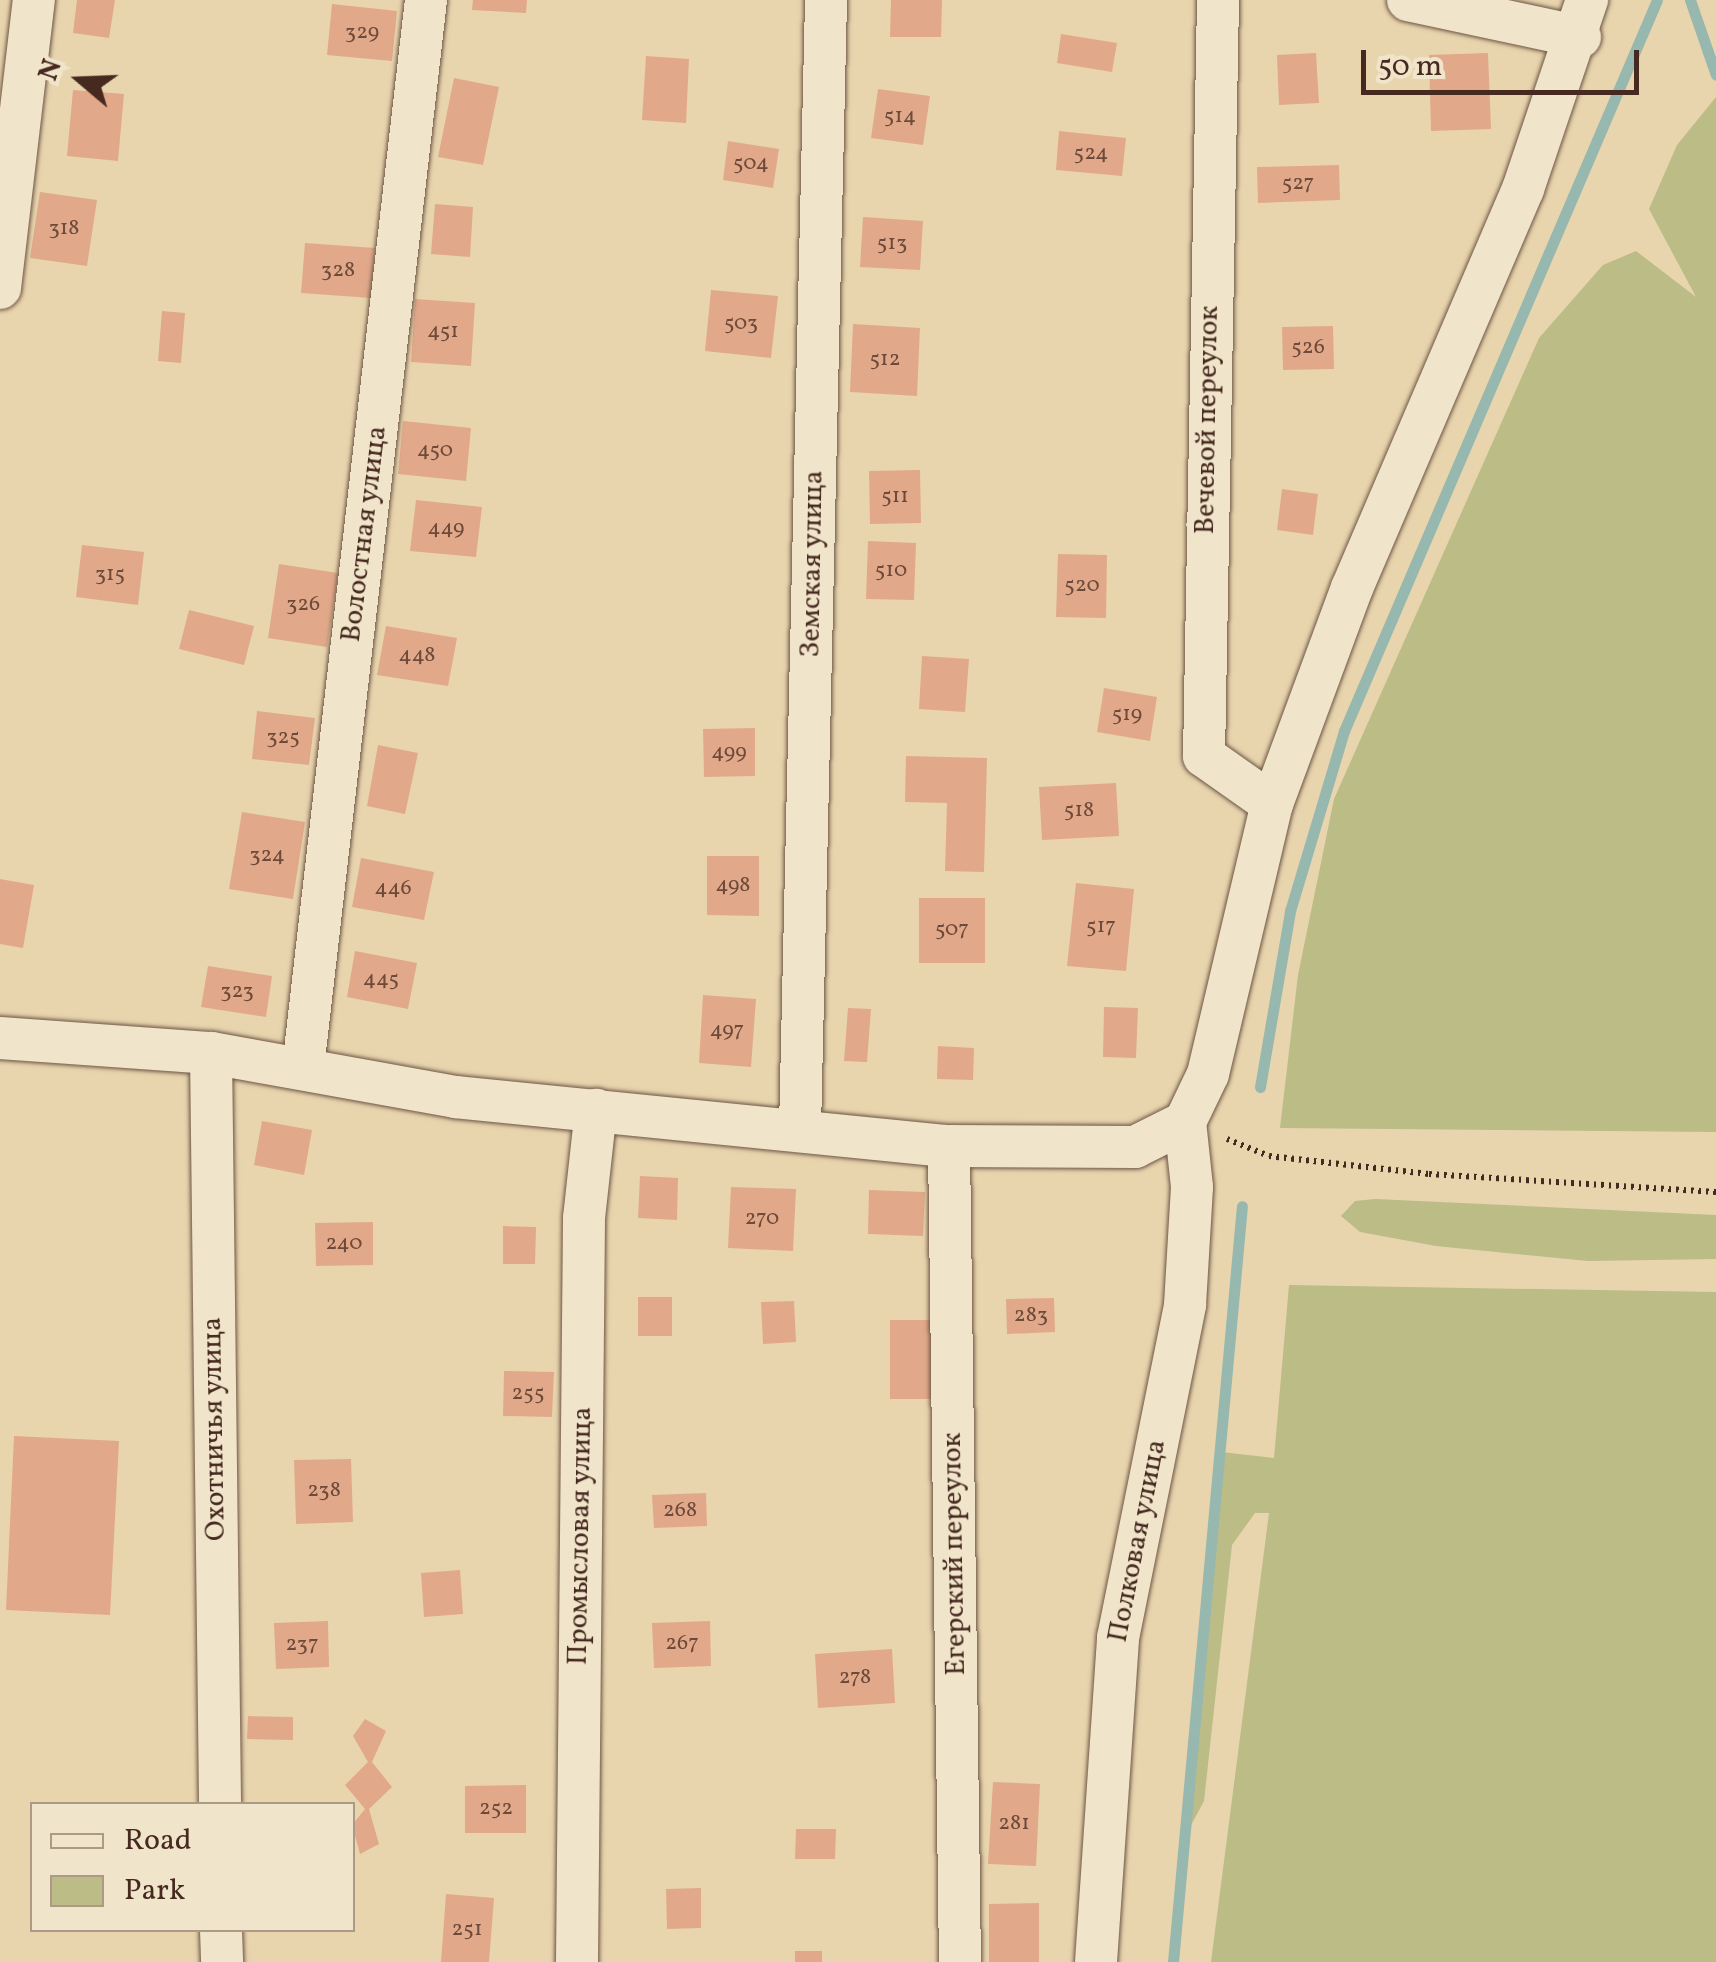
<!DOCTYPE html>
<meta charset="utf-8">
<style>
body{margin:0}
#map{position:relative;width:1716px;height:1962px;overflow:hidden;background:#e8d5ae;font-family:Vollkorn,serif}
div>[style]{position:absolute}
.green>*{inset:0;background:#bbbc86}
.stream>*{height:11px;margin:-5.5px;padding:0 5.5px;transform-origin:5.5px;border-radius:5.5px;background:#97b8ae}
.building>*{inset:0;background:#e1a98a}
.path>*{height:6px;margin-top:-3px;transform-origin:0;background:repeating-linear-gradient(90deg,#462a20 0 2.5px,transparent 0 7.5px)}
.roads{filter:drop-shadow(0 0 2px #6e5544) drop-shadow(0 0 2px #6e5544)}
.minor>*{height:42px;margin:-21px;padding:0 21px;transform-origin:21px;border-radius:21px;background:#f0e4ca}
span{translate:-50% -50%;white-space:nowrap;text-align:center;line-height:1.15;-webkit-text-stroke:9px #f0e4ca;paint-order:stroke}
.number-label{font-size:22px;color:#6d4a3a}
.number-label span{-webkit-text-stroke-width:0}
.street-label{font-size:28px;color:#462a20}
.legend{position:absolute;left:30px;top:1802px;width:325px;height:130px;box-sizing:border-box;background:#f0e4ca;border:2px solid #ac9a86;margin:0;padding:12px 18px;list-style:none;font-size:30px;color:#462a20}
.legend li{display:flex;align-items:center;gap:20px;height:50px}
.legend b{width:50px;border:2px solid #ac9a86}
.north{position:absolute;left:30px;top:30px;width:100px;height:100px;-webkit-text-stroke:8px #f0e4ca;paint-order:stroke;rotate:289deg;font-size:28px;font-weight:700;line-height:40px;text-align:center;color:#462a20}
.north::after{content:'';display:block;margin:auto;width:35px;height:45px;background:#462a20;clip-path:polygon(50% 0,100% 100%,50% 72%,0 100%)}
.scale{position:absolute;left:1361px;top:50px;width:278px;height:45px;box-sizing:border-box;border:5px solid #462a20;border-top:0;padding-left:12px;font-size:30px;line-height:35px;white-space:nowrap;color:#462a20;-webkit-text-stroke:8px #f0e4ca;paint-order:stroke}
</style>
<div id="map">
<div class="green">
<div style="clip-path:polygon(1716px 97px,1716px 1132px,1280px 1128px,1298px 975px,1334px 799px,1539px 338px,1603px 265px,1636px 251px,1696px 297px,1649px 209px,1677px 145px)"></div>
<div style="clip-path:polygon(1375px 1199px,1716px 1215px,1716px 1259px,1588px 1261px,1436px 1246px,1360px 1232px,1341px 1216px,1355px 1201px)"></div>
<div style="clip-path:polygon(1289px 1285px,1716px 1292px,1716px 1962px,1211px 1962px,1269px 1513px,1255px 1513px,1232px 1545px,1204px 1801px,1181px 1844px,1221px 1452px,1274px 1458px)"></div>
</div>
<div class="stream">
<div style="left:1690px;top:0;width:79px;rotate:70.9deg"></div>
<div style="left:1260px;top:1087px;width:179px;rotate:-80.3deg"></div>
<div style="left:1290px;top:911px;width:188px;rotate:-73.3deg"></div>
<div style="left:1344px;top:731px;width:795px;rotate:-66.82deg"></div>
<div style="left:1173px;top:1962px;width:759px;rotate:-84.79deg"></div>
</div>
<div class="building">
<div style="clip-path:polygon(77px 0,115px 0,109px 38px,73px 33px)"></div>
<div style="clip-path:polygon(473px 0,527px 0,526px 13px,472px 10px)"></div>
<div style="clip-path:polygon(891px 0,942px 0,941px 37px,890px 37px)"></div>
<div style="clip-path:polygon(332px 4px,397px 11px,392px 61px,327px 55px)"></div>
<div style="clip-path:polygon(1061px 34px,1117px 43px,1112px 72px,1057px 63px)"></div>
<div style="clip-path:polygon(1316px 53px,1319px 103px,1279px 105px,1277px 55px)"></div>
<div style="clip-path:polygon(1488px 53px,1491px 129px,1431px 131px,1429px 55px)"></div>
<div style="clip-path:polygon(646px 56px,689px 59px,686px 123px,642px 120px)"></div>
<div style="clip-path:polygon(454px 78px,499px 87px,483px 165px,438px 157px)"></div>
<div style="clip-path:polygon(878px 89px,930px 96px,923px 145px,871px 138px)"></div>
<div style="clip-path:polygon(73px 90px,124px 94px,118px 161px,67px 156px)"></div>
<div style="clip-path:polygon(1059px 131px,1126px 138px,1122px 176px,1056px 170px)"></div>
<div style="clip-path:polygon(728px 141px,779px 149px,773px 188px,723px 180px)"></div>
<div style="clip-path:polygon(1339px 165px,1340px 200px,1258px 203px,1257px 167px)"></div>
<div style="clip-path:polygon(40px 192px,97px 200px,87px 266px,30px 258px)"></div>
<div style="clip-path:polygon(435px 204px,473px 207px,470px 257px,431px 254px)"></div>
<div style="clip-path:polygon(863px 217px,923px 221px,920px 270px,860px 267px)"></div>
<div style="clip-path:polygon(305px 243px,375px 248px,371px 298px,301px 293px)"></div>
<div style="clip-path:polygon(711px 290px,778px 296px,771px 358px,705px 351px)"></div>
<div style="clip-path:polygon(415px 299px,475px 303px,471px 366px,411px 362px)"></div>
<div style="clip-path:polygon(162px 311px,185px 313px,181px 363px,158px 361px)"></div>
<div style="clip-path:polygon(853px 324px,920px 328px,917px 396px,850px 392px)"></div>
<div style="clip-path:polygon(1333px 326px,1334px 369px,1283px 370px,1282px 327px)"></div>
<div style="clip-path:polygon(403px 421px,471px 428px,466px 481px,398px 474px)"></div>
<div style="clip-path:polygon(920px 470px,921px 523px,870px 524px,869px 471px)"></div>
<div style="clip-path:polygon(1282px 489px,1318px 494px,1313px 535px,1277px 530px)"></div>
<div style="clip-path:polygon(416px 500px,482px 507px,476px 557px,410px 551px)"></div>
<div style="clip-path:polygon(868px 541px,916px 543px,914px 600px,866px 599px)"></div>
<div style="clip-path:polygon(82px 545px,144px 552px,138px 605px,76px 597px)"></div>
<div style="clip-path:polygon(1058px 554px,1107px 555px,1106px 618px,1056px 617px)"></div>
<div style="clip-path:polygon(279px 564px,338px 573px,327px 647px,268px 638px)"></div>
<div style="clip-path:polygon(189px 610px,254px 626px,244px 665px,179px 649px)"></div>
<div style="clip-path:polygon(386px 626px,457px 638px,448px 686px,377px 675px)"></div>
<div style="clip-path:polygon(922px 656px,969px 659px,965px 712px,919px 709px)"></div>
<div style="clip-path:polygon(1104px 688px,1157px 697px,1150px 741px,1097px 732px)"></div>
<div style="clip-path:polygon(257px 711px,315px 718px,309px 765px,252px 759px)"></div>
<div style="clip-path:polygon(755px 728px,755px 776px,704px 777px,703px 729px)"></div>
<div style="clip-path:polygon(378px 745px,418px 753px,405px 814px,367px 806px)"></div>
<div style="clip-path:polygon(906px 756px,987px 758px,984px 872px,945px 871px,947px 803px,905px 802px)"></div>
<div style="clip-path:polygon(1116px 783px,1119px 836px,1042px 840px,1039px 787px)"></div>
<div style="clip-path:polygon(242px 812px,305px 822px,293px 899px,229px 889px)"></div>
<div style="clip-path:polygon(707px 856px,759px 856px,759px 916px,707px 915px)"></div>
<div style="clip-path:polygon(361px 858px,434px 872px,424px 920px,352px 907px)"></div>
<div style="clip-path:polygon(0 879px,34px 885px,23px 948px,0 944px)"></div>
<div style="clip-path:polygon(1076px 883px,1134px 889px,1126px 971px,1067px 966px)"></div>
<div style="clip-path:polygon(919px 898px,985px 898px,985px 963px,919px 963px)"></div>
<div style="clip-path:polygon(355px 951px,417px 963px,408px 1009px,347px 997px)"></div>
<div style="clip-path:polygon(208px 966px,272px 976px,266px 1017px,201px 1007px)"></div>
<div style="clip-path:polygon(703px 995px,756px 999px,751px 1067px,699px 1063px)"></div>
<div style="clip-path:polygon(1104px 1007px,1138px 1008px,1136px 1058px,1103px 1057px)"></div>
<div style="clip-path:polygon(848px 1008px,871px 1009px,867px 1062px,844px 1061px)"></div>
<div style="clip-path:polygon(938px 1046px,974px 1048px,973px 1080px,937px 1079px)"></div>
<div style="clip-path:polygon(262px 1121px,312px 1130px,304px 1175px,254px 1165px)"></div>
<div style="clip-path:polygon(640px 1176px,678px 1178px,677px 1220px,638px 1218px)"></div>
<div style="clip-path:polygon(731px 1187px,796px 1189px,793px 1251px,728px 1248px)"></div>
<div style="clip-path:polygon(869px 1190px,925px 1192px,923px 1236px,868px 1234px)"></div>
<div style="clip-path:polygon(373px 1222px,373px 1265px,316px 1266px,315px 1223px)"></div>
<div style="clip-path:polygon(503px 1226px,536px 1227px,535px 1264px,503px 1264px)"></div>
<div style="clip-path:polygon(638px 1297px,672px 1297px,672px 1336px,638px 1336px)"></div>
<div style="clip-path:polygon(1054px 1298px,1055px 1332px,1007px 1334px,1006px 1299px)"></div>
<div style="clip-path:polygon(794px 1301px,796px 1342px,763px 1344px,761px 1302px)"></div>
<div style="clip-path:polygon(890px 1320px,931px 1320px,931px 1399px,890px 1399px)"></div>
<div style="clip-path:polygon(504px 1371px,554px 1372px,552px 1417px,503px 1416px)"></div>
<div style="clip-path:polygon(14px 1436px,119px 1441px,110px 1615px,6px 1610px)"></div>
<div style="clip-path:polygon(351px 1459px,353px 1522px,296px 1524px,294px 1460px)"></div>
<div style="clip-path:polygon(706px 1493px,707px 1526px,654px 1528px,652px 1495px)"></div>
<div style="clip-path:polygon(460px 1570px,463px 1614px,424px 1617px,421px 1573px)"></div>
<div style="clip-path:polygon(328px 1621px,329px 1667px,276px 1669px,274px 1623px)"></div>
<div style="clip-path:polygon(710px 1621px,711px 1666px,654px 1668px,652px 1623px)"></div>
<div style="clip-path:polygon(892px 1649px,895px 1703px,818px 1708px,815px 1654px)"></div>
<div style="clip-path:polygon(248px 1716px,293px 1717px,293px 1740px,247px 1739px)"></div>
<div style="clip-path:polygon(365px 1719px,386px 1731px,372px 1762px,392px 1787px,369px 1809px,379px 1844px,360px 1854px,352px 1825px,365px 1809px,345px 1785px,368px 1762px,353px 1736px)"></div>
<div style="clip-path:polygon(993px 1782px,1040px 1784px,1036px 1866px,988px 1864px)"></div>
<div style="clip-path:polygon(526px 1785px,526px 1833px,465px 1833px,465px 1786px)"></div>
<div style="clip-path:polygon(796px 1829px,836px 1829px,835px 1859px,795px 1859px)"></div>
<div style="clip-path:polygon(701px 1888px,701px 1928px,667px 1929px,666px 1889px)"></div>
<div style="clip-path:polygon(446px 1894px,494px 1898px,489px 1962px,441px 1962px)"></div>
<div style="clip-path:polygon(1039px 1903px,1039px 1962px,989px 1962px,989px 1904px)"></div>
<div style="clip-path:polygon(795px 1951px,822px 1951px,822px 1962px,795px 1962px)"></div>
</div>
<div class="path">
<div style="left:1227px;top:1139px;width:45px;rotate:22deg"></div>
<div style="left:1269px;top:1156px;width:161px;rotate:6.4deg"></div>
<div style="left:1429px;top:1174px;width:288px;rotate:3.6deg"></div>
</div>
<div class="roads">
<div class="minor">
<div style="left:1218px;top:0;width:756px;rotate:91.06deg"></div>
<div style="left:1204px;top:756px;width:83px;rotate:35.2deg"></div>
<div style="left:1408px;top:0;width:176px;rotate:12.1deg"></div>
<div style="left:0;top:288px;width:290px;rotate:-83.3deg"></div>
<div style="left:0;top:1038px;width:212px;rotate:4.1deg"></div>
<div style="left:211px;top:1053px;width:248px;rotate:10.2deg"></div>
<div style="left:455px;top:1097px;width:496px;rotate:5.7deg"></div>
<div style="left:949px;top:1146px;width:186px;rotate:0.3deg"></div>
<div style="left:1135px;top:1147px;width:56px;rotate:-26.6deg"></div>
<div style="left:1185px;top:1122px;width:53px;rotate:-64.4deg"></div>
<div style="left:1208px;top:1074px;width:277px;rotate:-76.7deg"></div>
<div style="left:1272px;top:804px;width:230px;rotate:-69.7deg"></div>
<div style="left:1352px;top:588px;width:434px;rotate:-66.8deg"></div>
<div style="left:1523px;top:189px;width:200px;rotate:-71.3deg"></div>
<div style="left:211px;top:1053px;width:751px;rotate:89.31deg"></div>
<div style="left:303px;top:1068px;width:1075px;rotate:-83.43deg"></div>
<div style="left:800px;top:1129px;width:1129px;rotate:-88.68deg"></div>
<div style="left:949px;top:1146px;width:816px;rotate:89.23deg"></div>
<div style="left:221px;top:1930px;width:32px;rotate:88deg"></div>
<div style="left:577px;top:1962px;width:744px;rotate:-89.46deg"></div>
<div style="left:584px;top:1218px;width:109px;rotate:-83.7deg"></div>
<div style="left:1096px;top:1962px;width:325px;rotate:-86.1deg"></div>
<div style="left:1118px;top:1638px;width:340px;rotate:-78.6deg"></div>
<div style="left:1185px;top:1305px;width:118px;rotate:-86.6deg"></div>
<div style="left:1192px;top:1187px;width:65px;rotate:-96.1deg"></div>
</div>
</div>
<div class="number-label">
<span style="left:362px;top:33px">329</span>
<span style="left:900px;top:117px">514</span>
<span style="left:1091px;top:154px">524</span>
<span style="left:751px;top:164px">504</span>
<span style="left:1298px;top:184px">527</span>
<span style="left:64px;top:229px">318</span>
<span style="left:892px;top:244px">513</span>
<span style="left:338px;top:271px">328</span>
<span style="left:741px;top:324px">503</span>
<span style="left:443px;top:332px">451</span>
<span style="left:1308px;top:348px">526</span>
<span style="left:885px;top:360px">512</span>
<span style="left:435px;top:451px">450</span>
<span style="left:895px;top:497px">511</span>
<span style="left:446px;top:529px">449</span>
<span style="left:891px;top:571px">510</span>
<span style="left:110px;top:575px">315</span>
<span style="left:1082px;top:586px">520</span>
<span style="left:303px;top:605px">326</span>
<span style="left:417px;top:656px">448</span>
<span style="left:1127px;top:715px">519</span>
<span style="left:283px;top:738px">325</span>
<span style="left:729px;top:753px">499</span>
<span style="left:1079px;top:811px">518</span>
<span style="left:267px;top:856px">324</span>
<span style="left:733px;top:886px">498</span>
<span style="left:393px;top:889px">446</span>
<span style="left:1101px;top:927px">517</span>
<span style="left:952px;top:930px">507</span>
<span style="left:381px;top:980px">445</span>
<span style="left:237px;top:992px">323</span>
<span style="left:727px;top:1031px">497</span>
<span style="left:762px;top:1219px">270</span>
<span style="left:344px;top:1244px">240</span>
<span style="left:1031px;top:1316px">283</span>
<span style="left:528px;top:1394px">255</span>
<span style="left:324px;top:1491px">238</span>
<span style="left:680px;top:1511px">268</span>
<span style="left:682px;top:1644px">267</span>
<span style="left:302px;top:1645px">237</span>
<span style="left:855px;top:1678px">278</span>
<span style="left:496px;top:1809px">252</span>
<span style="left:1014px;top:1824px">281</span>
<span style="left:467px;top:1930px">251</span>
</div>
<div class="street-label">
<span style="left:1208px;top:420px;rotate:-89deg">Вечевой переулок</span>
<span style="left:365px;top:534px;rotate:-83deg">Волостная улица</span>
<span style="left:813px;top:564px;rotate:-89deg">Земская улица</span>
<span style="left:215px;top:1429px;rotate:-91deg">Охотничья улица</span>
<span style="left:581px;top:1536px;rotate:-89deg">Промысловая улица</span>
<span style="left:1138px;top:1541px;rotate:-79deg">Полковая улица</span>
<span style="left:955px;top:1554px;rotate:-91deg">Егерский переулок</span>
</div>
<ul class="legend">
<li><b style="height:12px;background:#f0e4ca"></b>Road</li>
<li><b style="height:28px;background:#bbbc86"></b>Park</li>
</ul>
<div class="north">N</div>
<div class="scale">50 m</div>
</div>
